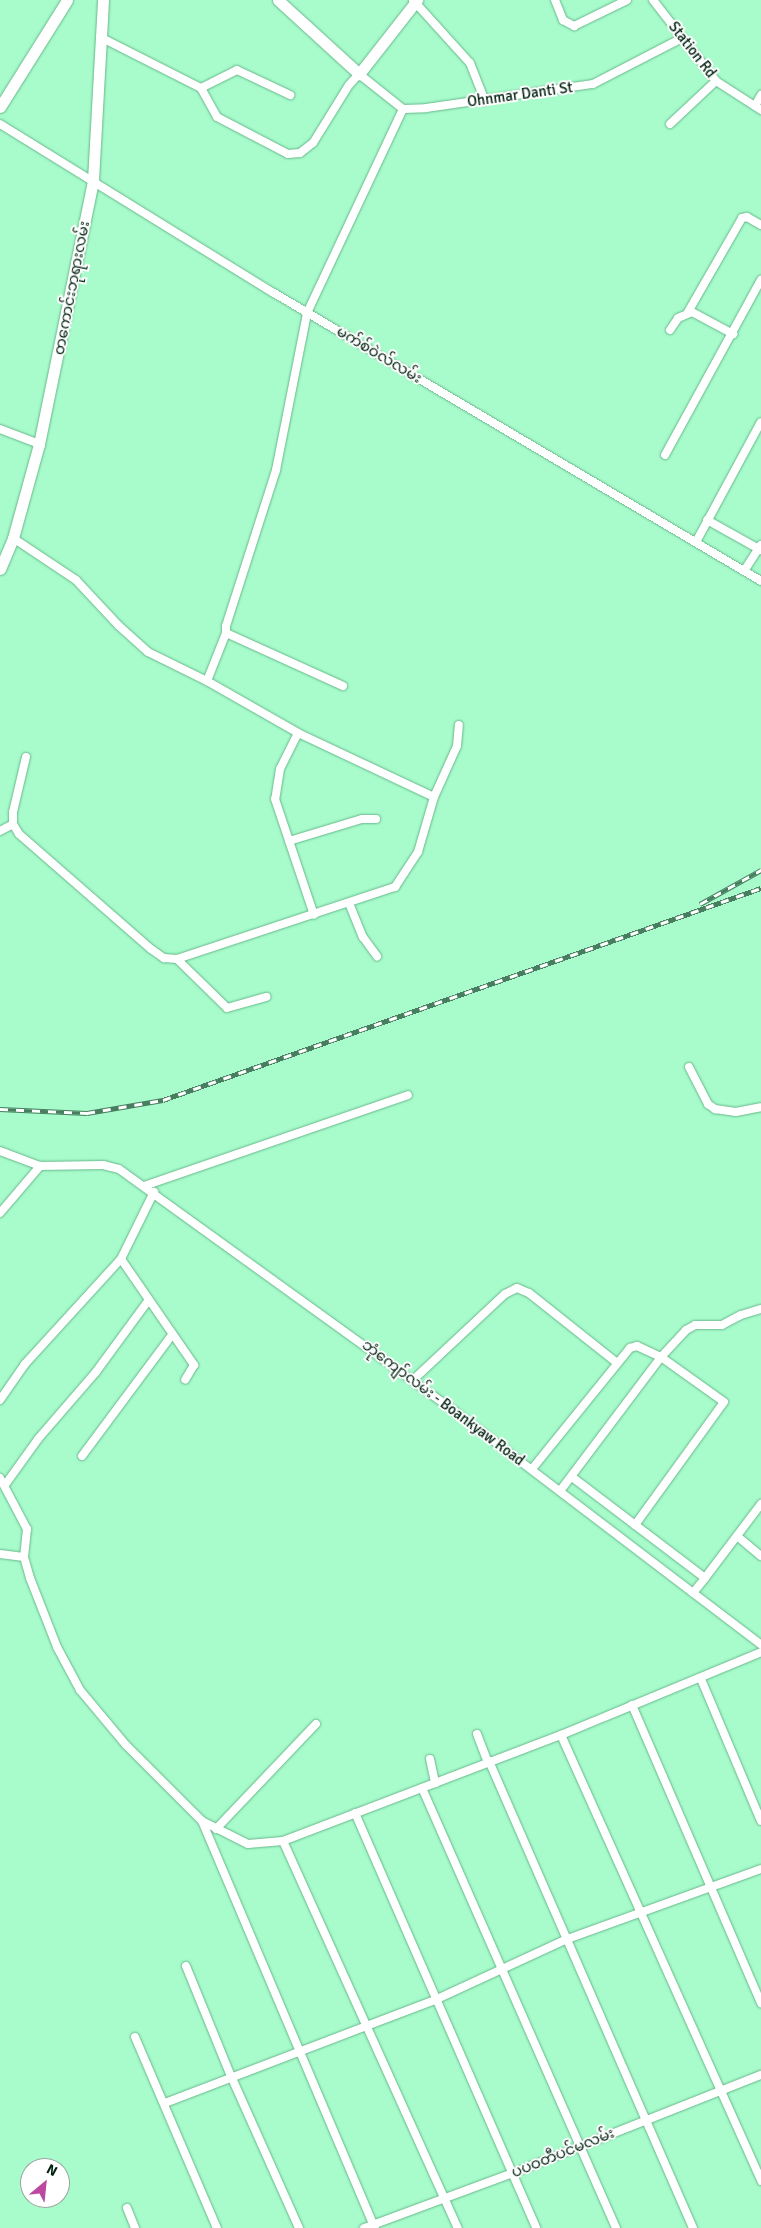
<!DOCTYPE html>
<meta charset="utf-8">
<style>
body{margin:0}
#map{position:relative;width:761px;height:2228px;overflow:hidden;background:#a8fbcb;font-family:Signika,"Noto Sans Myanmar",sans-serif}
div>[style]{position:absolute}
.roads{filter:drop-shadow(0 0 1px #67b88b) drop-shadow(0 0 1px #67b88b)}
.minor>*{height:8px;margin:-4px;padding:0 4px;transform-origin:4px;border-radius:4px;background:#fff}
.secondary>*{height:11px;margin:-5.5px;padding:0 5.5px;transform-origin:5.5px;border-radius:5.5px;background:#fff}
.rail>*{height:4.5px;margin-top:-2.25px;transform-origin:0;background:repeating-linear-gradient(90deg,#fff 0 8px,#487e60 0 16px);box-sizing:border-box;border-block:1px solid #487e60}
span{translate:-50% -50%;white-space:nowrap;text-align:center;line-height:1.15;-webkit-text-stroke:4px #fff;paint-order:stroke}
.street-label{font-size:15px;color:#002110}
.north{position:absolute;left:20px;top:2158px;width:50px;height:50px;box-sizing:border-box;background:#fff;border:1px solid #99a69f;border-radius:50%;rotate:28deg;font-size:14px;font-weight:700;line-height:20px;text-align:center;color:#002110}
.north::after{content:'';display:block;margin:auto;width:18px;height:22px;background:#bc48a0;clip-path:polygon(50% 0,100% 100%,50% 72%,0 100%)}
</style>
<div id="map">
<div class="roads">
<div class="minor">
<div style="left:413px;top:0;width:85px;rotate:47.9deg"></div>
<div style="left:470px;top:63px;width:41px;rotate:68.5deg"></div>
<div style="left:555px;top:0;width:22px;rotate:68deg"></div>
<div style="left:563px;top:20px;width:13px;rotate:29deg"></div>
<div style="left:574px;top:26px;width:59px;rotate:-26.1deg"></div>
<div style="left:653px;top:0;width:103px;rotate:52.1deg"></div>
<div style="left:716px;top:81px;width:54px;rotate:32.8deg"></div>
<div style="left:100px;top:37px;width:113px;rotate:26.8deg"></div>
<div style="left:201px;top:88px;width:33px;rotate:61deg"></div>
<div style="left:217px;top:117px;width:80px;rotate:27.5deg"></div>
<div style="left:288px;top:154px;width:12px;rotate:-5deg"></div>
<div style="left:300px;top:153px;width:16px;rotate:-38deg"></div>
<div style="left:313px;top:143px;width:68px;rotate:-58.2deg"></div>
<div style="left:349px;top:85px;width:15px;rotate:-48deg"></div>
<div style="left:359px;top:74px;width:56px;rotate:38.5deg"></div>
<div style="left:403px;top:109px;width:23px;rotate:-2deg"></div>
<div style="left:426px;top:108px;width:169px;rotate:-8.2deg"></div>
<div style="left:593px;top:84px;width:100px;rotate:-27.3deg"></div>
<div style="left:201px;top:88px;width:40px;rotate:-26.6deg"></div>
<div style="left:237px;top:70px;width:59px;rotate:25.3deg"></div>
<div style="left:755px;top:106px;width:13px;rotate:-61deg"></div>
<div style="left:0;top:124px;width:322px;rotate:31.7deg"></div>
<div style="left:274px;top:293px;width:566px;rotate:30.6deg"></div>
<div style="left:670px;top:124px;width:63px;rotate:-43.1deg"></div>
<div style="left:688px;top:312px;width:108px;rotate:-60.1deg"></div>
<div style="left:742px;top:218px;width:5px;rotate:-11deg"></div>
<div style="left:747px;top:217px;width:16px;rotate:30deg"></div>
<div style="left:670px;top:330px;width:14px;rotate:-56deg"></div>
<div style="left:678px;top:318px;width:15px;rotate:-23deg"></div>
<div style="left:692px;top:312px;width:47px;rotate:28.2deg"></div>
<div style="left:0;top:429px;width:42px;rotate:21deg"></div>
<div style="left:665px;top:455px;width:200px;rotate:-61.3deg"></div>
<div style="left:707px;top:520px;width:62px;rotate:29.1deg"></div>
<div style="left:13px;top:538px;width:76px;rotate:33.7deg"></div>
<div style="left:76px;top:580px;width:62px;rotate:47deg"></div>
<div style="left:118px;top:625px;width:40px;rotate:42deg"></div>
<div style="left:148px;top:652px;width:66px;rotate:26.2deg"></div>
<div style="left:207px;top:681px;width:105px;rotate:29.7deg"></div>
<div style="left:298px;top:733px;width:150px;rotate:25.2deg"></div>
<div style="left:696px;top:542px;width:136px;rotate:-61.6deg"></div>
<div style="left:744px;top:571px;width:31px;rotate:-57deg"></div>
<div style="left:207px;top:681px;width:52px;rotate:-68.4deg"></div>
<div style="left:343px;top:686px;width:128px;rotate:-155.6deg"></div>
<div style="left:226px;top:633px;width:7px;rotate:-90deg"></div>
<div style="left:226px;top:626px;width:164px;rotate:-72.2deg"></div>
<div style="left:276px;top:470px;width:160px;rotate:-78.8deg"></div>
<div style="left:307px;top:313px;width:225px;rotate:-64.8deg"></div>
<div style="left:298px;top:733px;width:40px;rotate:116.6deg"></div>
<div style="left:280px;top:769px;width:30px;rotate:99deg"></div>
<div style="left:275px;top:799px;width:122px;rotate:71.4deg"></div>
<div style="left:26px;top:757px;width:57px;rotate:103.3deg"></div>
<div style="left:13px;top:812px;width:12px;rotate:90deg"></div>
<div style="left:13px;top:824px;width:12px;rotate:59deg"></div>
<div style="left:19px;top:834px;width:175px;rotate:41.1deg"></div>
<div style="left:151px;top:949px;width:16px;rotate:35deg"></div>
<div style="left:164px;top:958px;width:13px;rotate:4deg"></div>
<div style="left:177px;top:959px;width:230px;rotate:-18.3deg"></div>
<div style="left:395px;top:887px;width:42px;rotate:-56.7deg"></div>
<div style="left:418px;top:852px;width:57px;rotate:-73.8deg"></div>
<div style="left:434px;top:797px;width:56px;rotate:-65.7deg"></div>
<div style="left:457px;top:746px;width:21px;rotate:-85deg"></div>
<div style="left:0;top:831px;width:15px;rotate:-28deg"></div>
<div style="left:289px;top:841px;width:76px;rotate:-16.8deg"></div>
<div style="left:362px;top:819px;width:14px"></div>
<div style="left:349px;top:903px;width:37px;rotate:68deg"></div>
<div style="left:363px;top:937px;width:24px;rotate:54deg"></div>
<div style="left:177px;top:959px;width:70px;rotate:44.4deg"></div>
<div style="left:227px;top:1008px;width:41px;rotate:-15.8deg"></div>
<div style="left:689px;top:1067px;width:42px;rotate:62.8deg"></div>
<div style="left:708px;top:1104px;width:9px;rotate:36deg"></div>
<div style="left:715px;top:1109px;width:21px;rotate:8deg"></div>
<div style="left:736px;top:1112px;width:25px;rotate:-11deg"></div>
<div style="left:0;top:1151px;width:43px;rotate:20.6deg"></div>
<div style="left:40px;top:1166px;width:63px;rotate:-0.9deg"></div>
<div style="left:103px;top:1165px;width:16px;rotate:14deg"></div>
<div style="left:119px;top:1169px;width:417px;rotate:35.8deg"></div>
<div style="left:457px;top:1413px;width:382px;rotate:37.3deg"></div>
<div style="left:144px;top:1186px;width:279px;rotate:-19deg"></div>
<div style="left:0;top:1213px;width:62px;rotate:-49.6deg"></div>
<div style="left:121px;top:1259px;width:129px;rotate:55.4deg"></div>
<div style="left:194px;top:1365px;width:17px;rotate:121deg"></div>
<div style="left:413px;top:1380px;width:126px;rotate:-43.1deg"></div>
<div style="left:505px;top:1294px;width:13px;rotate:-27deg"></div>
<div style="left:517px;top:1288px;width:13px;rotate:23deg"></div>
<div style="left:529px;top:1293px;width:112px;rotate:38.5deg"></div>
<div style="left:0;top:1400px;width:44px;rotate:-55.2deg"></div>
<div style="left:25px;top:1364px;width:142px;rotate:-47.6deg"></div>
<div style="left:121px;top:1259px;width:75px;rotate:-63.8deg"></div>
<div style="left:82px;top:1456px;width:151px;rotate:-53.4deg"></div>
<div style="left:532px;top:1469px;width:156px;rotate:-51deg"></div>
<div style="left:630px;top:1348px;width:7px;rotate:-16deg"></div>
<div style="left:637px;top:1346px;width:26px;rotate:25deg"></div>
<div style="left:661px;top:1357px;width:77px;rotate:35.5deg"></div>
<div style="left:724px;top:1402px;width:152px;rotate:125.9deg"></div>
<div style="left:572px;top:1477px;width:167px;rotate:37.2deg"></div>
<div style="left:705px;top:1578px;width:93px;rotate:-52.9deg"></div>
<div style="left:0;top:1478px;width:58px;rotate:62.1deg"></div>
<div style="left:27px;top:1529px;width:28px;rotate:96deg"></div>
<div style="left:24px;top:1557px;width:22px;rotate:74deg"></div>
<div style="left:30px;top:1578px;width:74px;rotate:68.6deg"></div>
<div style="left:57px;top:1647px;width:49px;rotate:61.9deg"></div>
<div style="left:80px;top:1690px;width:72px;rotate:50.1deg"></div>
<div style="left:126px;top:1745px;width:107px;rotate:45deg"></div>
<div style="left:202px;top:1821px;width:51px;rotate:26.6deg"></div>
<div style="left:248px;top:1844px;width:35px;rotate:-5deg"></div>
<div style="left:283px;top:1841px;width:298px;rotate:-20.9deg"></div>
<div style="left:561px;top:1735px;width:217px;rotate:-22.5deg"></div>
<div style="left:5px;top:1485px;width:57px;rotate:-54.3deg"></div>
<div style="left:38px;top:1439px;width:89px;rotate:-49.1deg"></div>
<div style="left:96px;top:1372px;width:88px;rotate:-53.8deg"></div>
<div style="left:560px;top:1491px;width:168px;rotate:-53deg"></div>
<div style="left:661px;top:1357px;width:37px;rotate:-47deg"></div>
<div style="left:686px;top:1330px;width:10px;rotate:-29deg"></div>
<div style="left:695px;top:1325px;width:27px"></div>
<div style="left:722px;top:1325px;width:21px;rotate:-28deg"></div>
<div style="left:741px;top:1315px;width:21px;rotate:-17deg"></div>
<div style="left:737px;top:1536px;width:31px;rotate:40deg"></div>
<div style="left:0;top:1554px;width:24px;rotate:7deg"></div>
<div style="left:693px;top:1593px;width:19px;rotate:-51deg"></div>
<div style="left:701px;top:1679px;width:154px;rotate:67.1deg"></div>
<div style="left:632px;top:1705px;width:325px;rotate:66.6deg"></div>
<div style="left:477px;top:1734px;width:30px;rotate:69deg"></div>
<div style="left:561px;top:1735px;width:489px;rotate:65.8deg"></div>
<div style="left:430px;top:1759px;width:25px;rotate:78deg"></div>
<div style="left:489px;top:1761px;width:510px;rotate:66.4deg"></div>
<div style="left:422px;top:1788px;width:481px;rotate:66.2deg"></div>
<div style="left:355px;top:1813px;width:453px;rotate:66.4deg"></div>
<div style="left:202px;top:1821px;width:442px;rotate:67deg"></div>
<div style="left:216px;top:1829px;width:145px;rotate:-46.4deg"></div>
<div style="left:283px;top:1841px;width:425px;rotate:65.7deg"></div>
<div style="left:186px;top:1966px;width:119px;rotate:67.8deg"></div>
<div style="left:231px;top:2076px;width:167px;rotate:65.9deg"></div>
<div style="left:135px;top:2037px;width:208px;rotate:66.8deg"></div>
<div style="left:165px;top:2103px;width:289px;rotate:-20.9deg"></div>
<div style="left:435px;top:2000px;width:143px;rotate:-24.8deg"></div>
<div style="left:565px;top:1940px;width:208px;rotate:-19.9deg"></div>
<div style="left:127px;top:2208px;width:22px;rotate:68deg"></div>
<div style="left:364px;top:2228px;width:159px;rotate:-20.3deg"></div>
<div style="left:513px;top:2173px;width:267px;rotate:-21.6deg"></div>
</div>
<div class="secondary">
<div style="left:278px;top:0;width:110px;rotate:42.4deg"></div>
<div style="left:359px;top:74px;width:94px;rotate:-51.9deg"></div>
<div style="left:0;top:107px;width:126px;rotate:-57.9deg"></div>
<div style="left:0;top:569px;width:34px;rotate:-67deg"></div>
<div style="left:13px;top:538px;width:98px;rotate:-74.5deg"></div>
<div style="left:39px;top:444px;width:269px;rotate:-78.4deg"></div>
<div style="left:93px;top:180px;width:180px;rotate:-86.8deg"></div>
</div>
</div>
<div class="rail">
<div style="left:700px;top:904px;width:70px;rotate:-29.1deg"></div>
<div style="left:0;top:1109px;width:87px;rotate:2.6deg"></div>
<div style="left:87px;top:1113px;width:77px;rotate:-9.7deg"></div>
<div style="left:163px;top:1100px;width:634px;rotate:-19.52deg"></div>
</div>
<div class="street-label">
<span style="left:692px;top:50px;rotate:52deg">Station Rd</span>
<span style="left:520px;top:95px;rotate:-8deg">Ohnmar Danti St</span>
<span style="left:72px;top:288px;rotate:-79deg">တကောင်းဘုရားလမ်း</span>
<span style="left:379px;top:355px;rotate:31deg">မက်စ်ဝဲလ်လမ်း</span>
<span style="left:443px;top:1403px;rotate:37deg">ဘုံကျော်လမ်း - Boankyaw Road</span>
<span style="left:563px;top:2153px;rotate:-22deg">ပပဝတီပင်မလမ်း</span>
</div>
<div class="north">N</div>
</div>
